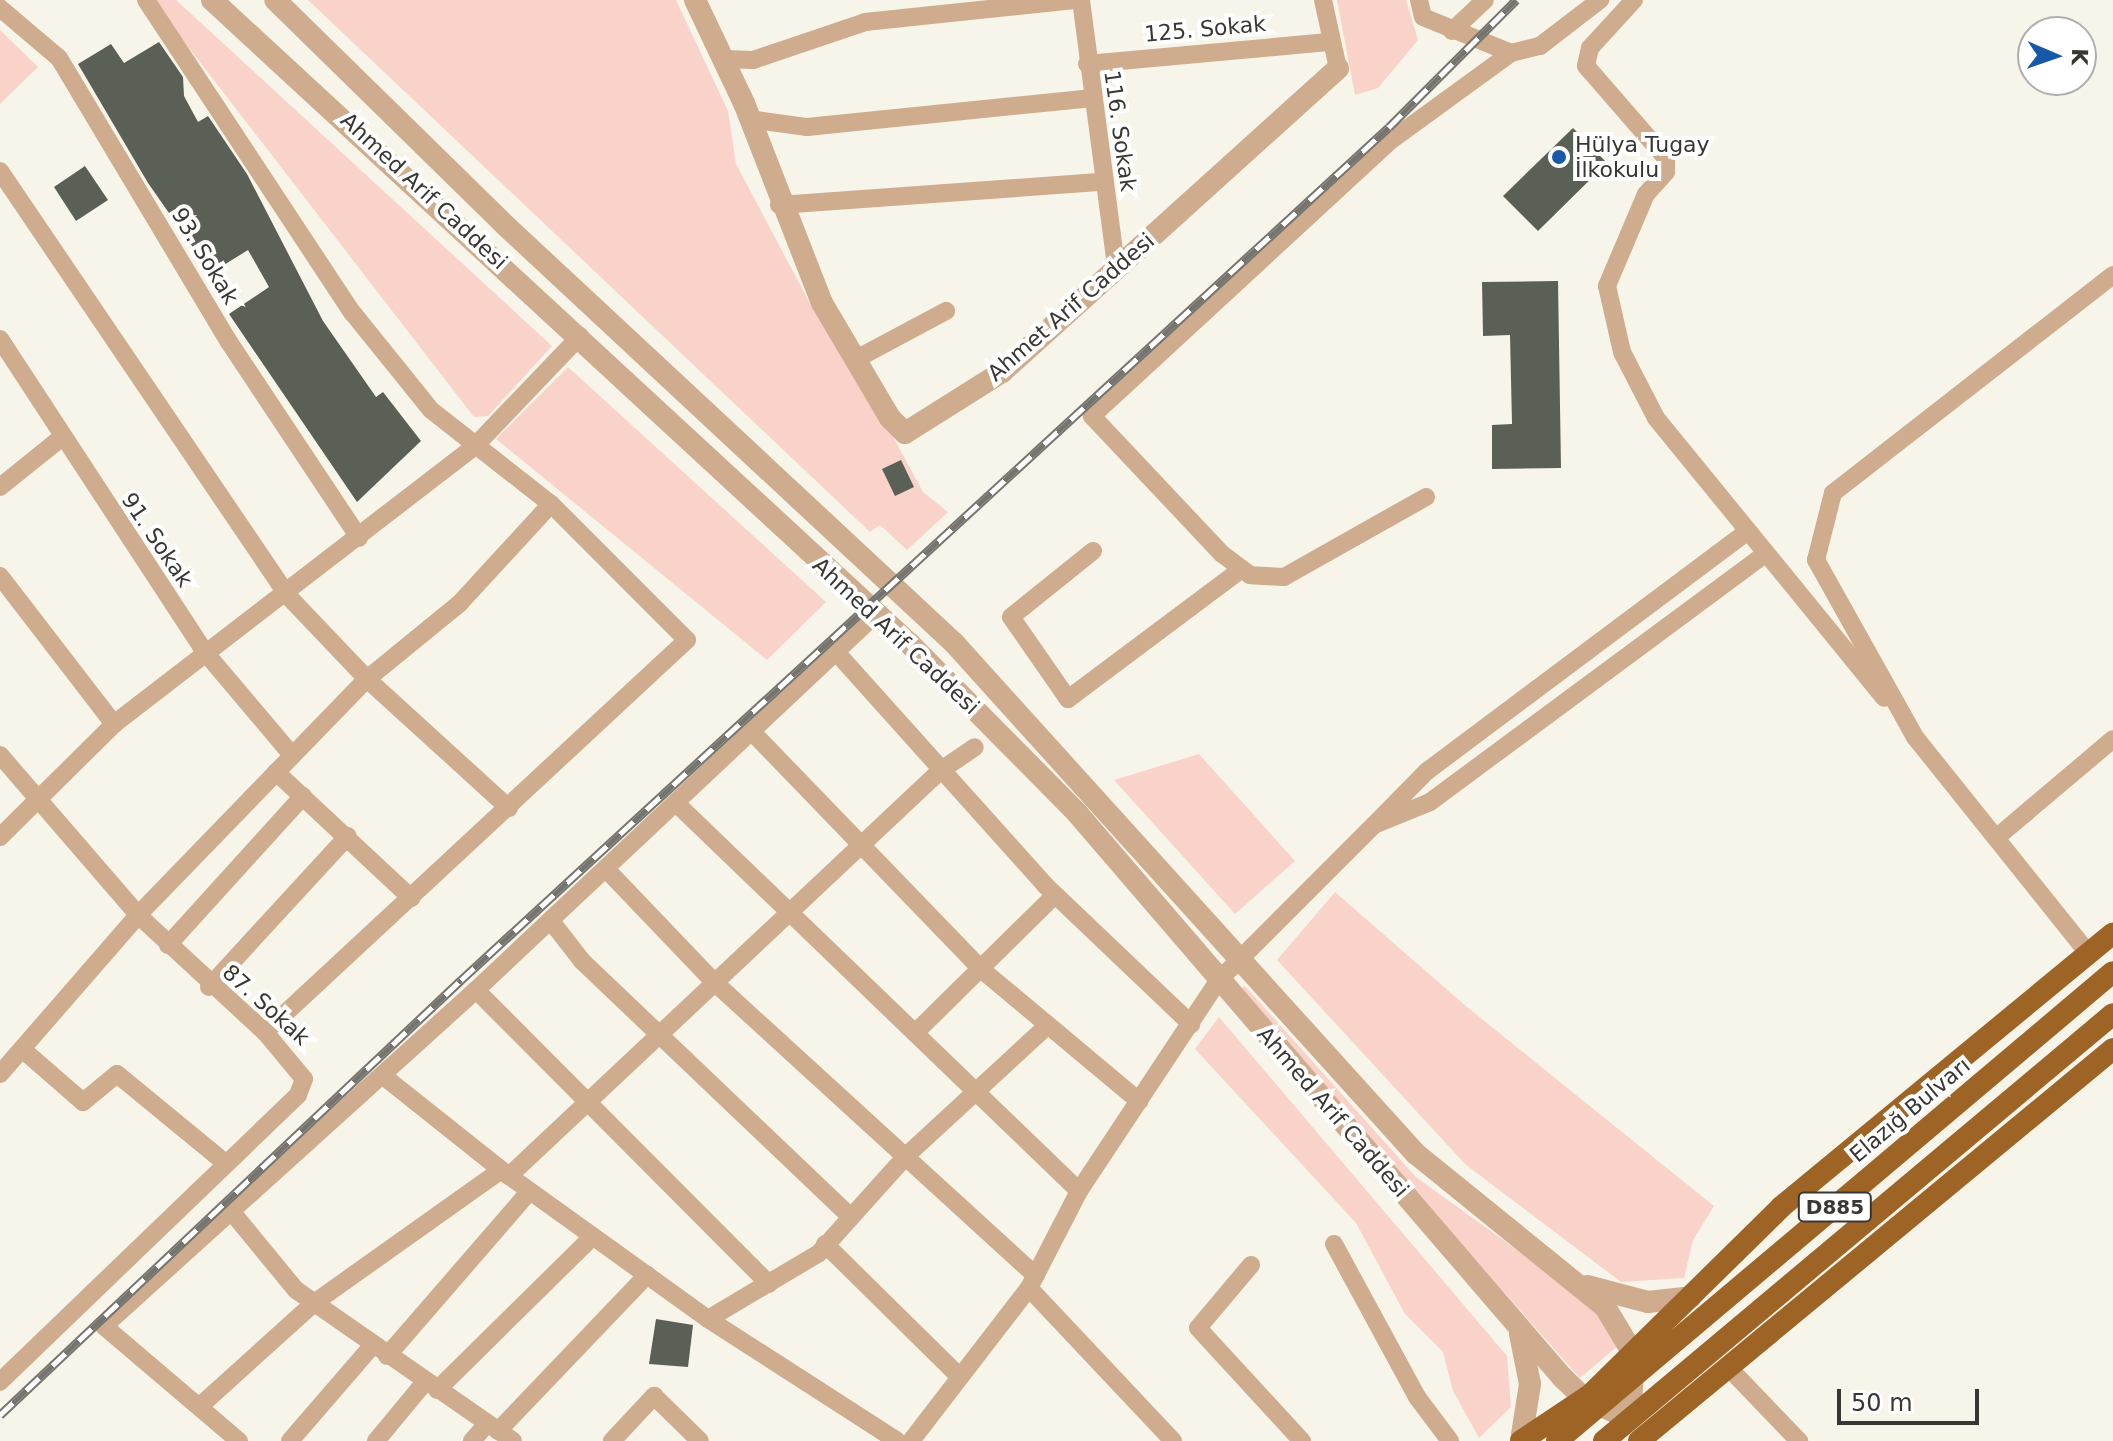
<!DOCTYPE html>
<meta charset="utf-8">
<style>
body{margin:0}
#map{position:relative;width:2113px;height:1441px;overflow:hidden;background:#f7f5ea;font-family:"DejaVu Sans",sans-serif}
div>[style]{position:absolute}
.green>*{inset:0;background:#f9d3ca}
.building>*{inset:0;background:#5b6057}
.minor>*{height:18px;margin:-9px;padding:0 9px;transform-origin:9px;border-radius:9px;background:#ceac8d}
.tertiary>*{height:22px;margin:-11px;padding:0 11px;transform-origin:11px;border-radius:11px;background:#ceac8d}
.trunk>*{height:22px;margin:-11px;padding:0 11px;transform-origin:11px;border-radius:11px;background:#9e6426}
.rail>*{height:9px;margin-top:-4.5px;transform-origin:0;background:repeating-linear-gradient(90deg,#fff 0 18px,#75746e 0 36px);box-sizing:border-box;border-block:2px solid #75746e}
.dots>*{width:22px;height:22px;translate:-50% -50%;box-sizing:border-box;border:4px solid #fff;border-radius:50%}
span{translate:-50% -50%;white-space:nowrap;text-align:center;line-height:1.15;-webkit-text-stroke:8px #fff;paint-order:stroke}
.shield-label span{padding:2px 6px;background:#fff;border:2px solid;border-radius:6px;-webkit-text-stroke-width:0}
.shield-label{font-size:20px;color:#383733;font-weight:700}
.street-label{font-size:22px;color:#383733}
.poi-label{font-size:22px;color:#383733}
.left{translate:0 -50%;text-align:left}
.north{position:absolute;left:2017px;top:16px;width:80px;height:80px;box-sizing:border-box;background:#fff;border:2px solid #afafad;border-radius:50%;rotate:92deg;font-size:22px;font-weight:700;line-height:32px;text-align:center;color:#383733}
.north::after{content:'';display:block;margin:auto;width:28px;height:36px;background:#1759a9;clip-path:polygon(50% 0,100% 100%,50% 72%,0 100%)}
.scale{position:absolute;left:1837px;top:1389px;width:142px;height:36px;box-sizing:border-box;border:4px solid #383733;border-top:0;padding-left:10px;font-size:24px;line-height:28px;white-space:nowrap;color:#383733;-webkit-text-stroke:6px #fff;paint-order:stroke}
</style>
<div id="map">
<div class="green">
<div style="clip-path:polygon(152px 0,176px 0,552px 346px,488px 416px,474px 417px)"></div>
<div style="clip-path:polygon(308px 0,676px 0,728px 111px,736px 164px,813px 309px,853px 363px,923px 492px,948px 512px,907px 550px,880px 525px,870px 532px)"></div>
<div style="clip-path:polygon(1337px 0,1406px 0,1418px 40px,1378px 88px,1355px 95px)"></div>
<div style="clip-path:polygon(0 30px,38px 67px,0 104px)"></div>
<div style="clip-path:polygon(568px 367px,826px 602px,767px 660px,496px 439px)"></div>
<div style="clip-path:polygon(1199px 754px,1295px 861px,1235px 914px,1114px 780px)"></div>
<div style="clip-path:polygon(1335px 892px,1467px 1007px,1714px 1206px,1693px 1240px,1684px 1278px,1621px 1282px,1465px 1164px,1277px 960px)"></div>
<div style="clip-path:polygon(1245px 986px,1416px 1177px,1589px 1302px,1619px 1345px,1580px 1378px,1238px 991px)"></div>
<div style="clip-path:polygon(1219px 1017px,1507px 1356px,1511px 1407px,1479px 1438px,1453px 1391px,1443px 1352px,1405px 1314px,1356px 1223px,1195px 1049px)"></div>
</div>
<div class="building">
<div style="clip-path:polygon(159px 42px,183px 77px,184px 96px,198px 122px,208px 116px,247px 174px,323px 321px,376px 397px,383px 392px,421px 441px,357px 502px,229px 314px,269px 287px,248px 250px,211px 273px,148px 183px,78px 64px,111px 44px,124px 63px)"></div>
<div style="clip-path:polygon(1573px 128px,1607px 163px,1538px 231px,1503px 196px)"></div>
<div style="clip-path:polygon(85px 166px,108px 200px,76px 221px,54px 187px)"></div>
<div style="clip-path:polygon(1558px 281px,1561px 468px,1492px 469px,1492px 425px,1512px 424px,1510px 335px,1483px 336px,1482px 282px)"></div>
<div style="clip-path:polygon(901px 460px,914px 487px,895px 496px,882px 469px)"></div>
<div style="clip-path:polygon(656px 1319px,693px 1325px,688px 1367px,649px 1364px)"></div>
</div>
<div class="minor">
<div style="left:146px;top:0;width:374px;rotate:56.6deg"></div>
<div style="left:352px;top:312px;width:126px;rotate:51.1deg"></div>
<div style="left:431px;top:410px;width:152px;rotate:38.1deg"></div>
<div style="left:551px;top:504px;width:192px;rotate:45deg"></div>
<div style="left:687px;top:640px;width:576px;rotate:137.11deg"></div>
<div style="left:1081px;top:0;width:269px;rotate:82.5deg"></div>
<div style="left:1323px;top:0;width:70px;rotate:77.6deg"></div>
<div style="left:1419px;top:0;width:17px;rotate:77deg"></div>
<div style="left:1423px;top:17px;width:95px;rotate:22.2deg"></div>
<div style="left:1511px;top:53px;width:30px;rotate:-14deg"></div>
<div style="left:1540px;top:46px;width:76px;rotate:-37.5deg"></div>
<div style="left:1634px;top:0;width:65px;rotate:132.5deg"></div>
<div style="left:1590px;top:48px;width:18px;rotate:103deg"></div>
<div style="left:1586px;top:66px;width:122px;rotate:49deg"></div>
<div style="left:1666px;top:158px;width:14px;rotate:90deg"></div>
<div style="left:1666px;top:172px;width:30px;rotate:132deg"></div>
<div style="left:1646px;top:194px;width:100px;rotate:113deg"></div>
<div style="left:1607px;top:286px;width:68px;rotate:77.2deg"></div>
<div style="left:1622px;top:352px;width:74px;rotate:62.7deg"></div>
<div style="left:1656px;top:418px;width:361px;rotate:50.8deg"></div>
<div style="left:0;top:8px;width:77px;rotate:40.3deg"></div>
<div style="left:59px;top:58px;width:331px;rotate:59.1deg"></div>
<div style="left:229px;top:342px;width:235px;rotate:56.4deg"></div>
<div style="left:1452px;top:31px;width:45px;rotate:-43.2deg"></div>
<div style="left:723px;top:59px;width:30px;rotate:2deg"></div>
<div style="left:753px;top:60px;width:118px;rotate:-18.7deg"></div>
<div style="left:865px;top:22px;width:211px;rotate:-6deg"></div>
<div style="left:1087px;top:64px;width:242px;rotate:-5.2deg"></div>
<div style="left:749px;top:119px;width:59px;rotate:7.9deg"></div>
<div style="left:807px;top:127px;width:285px;rotate:-5.8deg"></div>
<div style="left:0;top:171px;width:513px;rotate:55.88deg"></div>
<div style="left:288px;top:596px;width:115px;rotate:46.4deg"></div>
<div style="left:367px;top:679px;width:192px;rotate:42.3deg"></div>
<div style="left:779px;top:205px;width:324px;rotate:-4.1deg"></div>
<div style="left:0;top:339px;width:373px;rotate:56.8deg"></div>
<div style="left:204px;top:651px;width:136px;rotate:49.8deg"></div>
<div style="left:858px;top:358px;width:100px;rotate:-28.1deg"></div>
<div style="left:0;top:487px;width:78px;rotate:-38.8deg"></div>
<div style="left:1426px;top:497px;width:163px;rotate:150.6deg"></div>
<div style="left:1284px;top:577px;width:34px;rotate:-177deg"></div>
<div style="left:1250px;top:575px;width:35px;rotate:-143deg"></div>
<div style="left:1222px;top:554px;width:190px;rotate:-133.3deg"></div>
<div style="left:1092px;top:416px;width:405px;rotate:-42.7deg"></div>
<div style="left:1390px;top:141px;width:150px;rotate:-36deg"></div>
<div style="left:1748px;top:531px;width:401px;rotate:143.2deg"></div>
<div style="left:1427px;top:771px;width:76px;rotate:134.5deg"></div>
<div style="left:1374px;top:825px;width:61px;rotate:-22.3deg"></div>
<div style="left:1430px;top:802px;width:418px;rotate:-36.5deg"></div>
<div style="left:1093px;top:551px;width:105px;rotate:141.2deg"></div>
<div style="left:1011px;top:617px;width:100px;rotate:55.2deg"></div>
<div style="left:1068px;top:699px;width:217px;rotate:-36.8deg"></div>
<div style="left:0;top:576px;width:187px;rotate:52.4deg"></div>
<div style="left:837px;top:653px;width:312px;rotate:48.1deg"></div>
<div style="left:1045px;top:885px;width:202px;rotate:43.6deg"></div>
<div style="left:0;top:755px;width:211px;rotate:49.2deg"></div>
<div style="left:138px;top:915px;width:173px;rotate:42.7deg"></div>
<div style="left:265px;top:1032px;width:61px;rotate:50.3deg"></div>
<div style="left:304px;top:1079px;width:17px;rotate:111deg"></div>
<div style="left:298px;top:1095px;width:414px;rotate:136.1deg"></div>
<div style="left:276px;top:772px;width:185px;rotate:43deg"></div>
<div style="left:677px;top:804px;width:558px;rotate:43.91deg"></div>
<div style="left:0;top:837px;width:161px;rotate:-44.7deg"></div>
<div style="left:114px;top:724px;width:456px;rotate:-37.6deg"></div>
<div style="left:475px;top:446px;width:152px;rotate:-46.3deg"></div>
<div style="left:1996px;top:838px;width:153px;rotate:-40.2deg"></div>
<div style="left:606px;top:869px;width:155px;rotate:46.3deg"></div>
<div style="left:713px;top:981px;width:437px;rotate:42.4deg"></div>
<div style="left:551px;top:921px;width:51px;rotate:52.2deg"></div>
<div style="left:582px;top:961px;width:369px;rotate:43.6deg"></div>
<div style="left:168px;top:945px;width:201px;rotate:-47.8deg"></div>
<div style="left:2088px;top:953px;width:277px;rotate:-128.7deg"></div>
<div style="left:1915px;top:737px;width:203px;rotate:-119.2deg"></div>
<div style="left:1816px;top:560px;width:69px;rotate:-75.8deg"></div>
<div style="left:1833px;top:493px;width:355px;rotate:-37.9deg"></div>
<div style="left:209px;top:987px;width:205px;rotate:-47.4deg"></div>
<div style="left:476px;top:990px;width:415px;rotate:45.1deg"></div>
<div style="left:1048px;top:1025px;width:119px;rotate:39.9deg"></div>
<div style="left:916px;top:1032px;width:195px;rotate:-44.6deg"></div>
<div style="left:22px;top:1049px;width:81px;rotate:41deg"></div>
<div style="left:83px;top:1102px;width:44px;rotate:-39.5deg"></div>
<div style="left:117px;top:1074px;width:139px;rotate:39.4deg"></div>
<div style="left:0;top:1074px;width:211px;rotate:-49deg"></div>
<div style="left:138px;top:915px;width:329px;rotate:-45.9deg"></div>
<div style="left:367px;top:679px;width:119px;rotate:-39.2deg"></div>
<div style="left:459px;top:604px;width:136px;rotate:-47.4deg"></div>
<div style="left:382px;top:1075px;width:162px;rotate:38.5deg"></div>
<div style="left:509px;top:1176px;width:245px;rotate:35.7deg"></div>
<div style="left:708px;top:1319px;width:129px;rotate:-30.7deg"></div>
<div style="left:819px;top:1253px;width:130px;rotate:-48.1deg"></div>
<div style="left:906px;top:1156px;width:193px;rotate:-42.7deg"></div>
<div style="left:1048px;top:1025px;width:86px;rotate:-140.2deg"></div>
<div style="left:982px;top:970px;width:331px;rotate:-134deg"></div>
<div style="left:509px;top:1176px;width:591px;rotate:-43.22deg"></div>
<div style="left:940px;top:771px;width:42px;rotate:-34.4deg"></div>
<div style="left:231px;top:1211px;width:102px;rotate:50.6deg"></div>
<div style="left:296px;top:1290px;width:264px;rotate:34.8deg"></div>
<div style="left:825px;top:1244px;width:188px;rotate:44.6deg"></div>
<div style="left:1334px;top:1244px;width:174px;rotate:61.5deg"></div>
<div style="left:1417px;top:1397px;width:55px;rotate:53.1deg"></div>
<div style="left:1251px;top:1265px;width:82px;rotate:130.1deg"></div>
<div style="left:1198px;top:1328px;width:154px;rotate:47.4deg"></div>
<div style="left:1029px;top:1288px;width:210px;rotate:46.7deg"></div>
<div style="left:708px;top:1319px;width:225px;rotate:32.8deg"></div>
<div style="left:387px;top:1356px;width:218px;rotate:-49.1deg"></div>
<div style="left:1728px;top:1367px;width:103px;rotate:46.2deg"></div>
<div style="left:437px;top:1390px;width:219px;rotate:-44.6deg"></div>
<div style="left:200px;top:1406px;width:154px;rotate:-42.1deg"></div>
<div style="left:314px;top:1303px;width:229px;rotate:-35.4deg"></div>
<div style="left:498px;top:1431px;width:216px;rotate:-46.3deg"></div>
<div style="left:239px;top:1441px;width:177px;rotate:-139.6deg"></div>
<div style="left:104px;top:1326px;width:501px;rotate:-42.09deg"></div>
<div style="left:476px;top:990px;width:549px;rotate:-43.23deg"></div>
<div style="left:290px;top:1441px;width:127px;rotate:-49.2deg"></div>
<div style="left:376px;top:1441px;width:77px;rotate:-50.3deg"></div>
<div style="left:472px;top:1441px;width:23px;rotate:-49deg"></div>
<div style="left:612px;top:1441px;width:62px;rotate:-47deg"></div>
<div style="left:654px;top:1396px;width:64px;rotate:44.4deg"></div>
<div style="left:911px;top:1441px;width:193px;rotate:-52.4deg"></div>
<div style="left:1029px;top:1288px;width:109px;rotate:-62.7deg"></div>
<div style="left:1079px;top:1191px;width:252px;rotate:-56.5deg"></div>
<div style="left:1218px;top:981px;width:221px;rotate:-45deg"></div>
</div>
<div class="tertiary">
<div style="left:212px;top:0;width:950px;rotate:42.7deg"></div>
<div style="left:910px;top:644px;width:238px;rotate:45.3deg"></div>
<div style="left:1077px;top:813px;width:744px;rotate:49.31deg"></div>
<div style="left:1562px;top:1377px;width:30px;rotate:44deg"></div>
<div style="left:1584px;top:1398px;width:51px;rotate:24.5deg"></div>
<div style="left:1630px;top:1419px;width:64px;rotate:-86.4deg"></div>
<div style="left:1634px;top:1355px;width:56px;rotate:-121.1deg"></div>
<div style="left:1605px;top:1307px;width:243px;rotate:-141deg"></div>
<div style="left:1416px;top:1154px;width:689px;rotate:-132.12deg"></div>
<div style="left:954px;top:643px;width:612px;rotate:-137.05deg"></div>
<div style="left:506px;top:226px;width:323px;rotate:-135.6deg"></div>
<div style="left:695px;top:0;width:114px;rotate:64.6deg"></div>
<div style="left:744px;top:103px;width:215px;rotate:68.7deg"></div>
<div style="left:822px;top:303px;width:134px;rotate:59.4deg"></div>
<div style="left:890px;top:418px;width:21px;rotate:45deg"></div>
<div style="left:905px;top:433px;width:115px;rotate:-32.2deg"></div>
<div style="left:1002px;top:372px;width:453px;rotate:-42.1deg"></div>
<div style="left:1587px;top:1286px;width:63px;rotate:14.7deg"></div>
<div style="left:1648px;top:1302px;width:43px;rotate:-6.6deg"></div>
<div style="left:1520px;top:1334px;width:51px;rotate:78.7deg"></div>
<div style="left:1530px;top:1384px;width:58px;rotate:99deg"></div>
</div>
<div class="trunk">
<div style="left:1521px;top:1441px;width:83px;rotate:-33.7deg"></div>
<div style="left:1590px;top:1395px;width:268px;rotate:-44.5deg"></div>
<div style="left:1781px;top:1207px;width:430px;rotate:-39.5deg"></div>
<div style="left:1557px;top:1441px;width:727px;rotate:-40.15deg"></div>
<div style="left:1604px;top:1441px;width:664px;rotate:-39.99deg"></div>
<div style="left:1639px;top:1441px;width:615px;rotate:-39.59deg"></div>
</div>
<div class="rail">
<div style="left:0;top:1415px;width:634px;rotate:-43.34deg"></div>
<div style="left:461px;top:980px;width:1260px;rotate:-42.59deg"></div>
<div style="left:1389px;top:127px;width:180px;rotate:-45deg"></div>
</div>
<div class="dots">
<div style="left:1559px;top:157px;background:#1759a9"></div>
</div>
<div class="shield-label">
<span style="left:1835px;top:1207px">D885</span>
</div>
<div class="street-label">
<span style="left:1205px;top:29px;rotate:-5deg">125. Sokak</span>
<span style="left:1120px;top:131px;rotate:82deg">116. Sokak</span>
<span style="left:424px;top:191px;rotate:43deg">Ahmed Arif Caddesi</span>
<span style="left:205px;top:256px;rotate:59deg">93. Sokak</span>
<span style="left:1071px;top:307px;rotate:-41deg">Ahmet Arif Caddesi</span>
<span style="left:157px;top:540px;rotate:56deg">91. Sokak</span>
<span style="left:896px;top:636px;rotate:43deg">Ahmed Arif Caddesi</span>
<span style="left:266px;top:1005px;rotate:42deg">87. Sokak</span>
<span style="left:1910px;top:1110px;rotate:-40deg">Elazığ Bulvarı</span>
<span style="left:1333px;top:1112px;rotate:49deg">Ahmed Arif Caddesi</span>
</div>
<div class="poi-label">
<span class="left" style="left:1575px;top:157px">Hülya Tugay<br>İlkokulu</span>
</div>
<div class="north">K</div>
<div class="scale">50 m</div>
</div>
